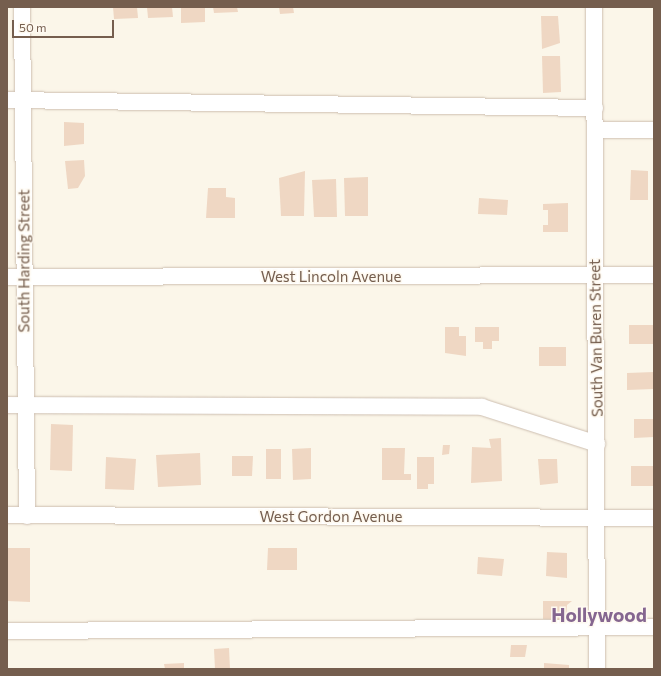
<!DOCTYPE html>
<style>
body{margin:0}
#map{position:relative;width:661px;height:676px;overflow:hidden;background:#fbf6e9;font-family:Commissioner,sans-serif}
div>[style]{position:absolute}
.building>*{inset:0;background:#efd7c3}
.roads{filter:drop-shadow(0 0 1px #cdbeb0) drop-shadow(0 0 1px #cdbeb0)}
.minor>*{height:16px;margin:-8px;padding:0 8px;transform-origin:8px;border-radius:8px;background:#fff}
span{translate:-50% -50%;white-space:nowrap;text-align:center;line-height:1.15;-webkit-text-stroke:3px #fef9f0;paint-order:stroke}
.street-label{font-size:15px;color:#755e4e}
.district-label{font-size:19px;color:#856690;font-weight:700}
.frame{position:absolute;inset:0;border:8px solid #755e4e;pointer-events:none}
.scale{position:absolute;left:12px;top:20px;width:102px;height:18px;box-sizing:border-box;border:2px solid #755e4e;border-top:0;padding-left:5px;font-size:12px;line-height:14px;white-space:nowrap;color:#755e4e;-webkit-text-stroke:3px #fef9f0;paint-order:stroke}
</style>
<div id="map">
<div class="building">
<div style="clip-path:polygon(113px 7px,137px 7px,138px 18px,114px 19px)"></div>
<div style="clip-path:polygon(147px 7px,172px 7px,173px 17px,148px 18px)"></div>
<div style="clip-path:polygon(181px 7px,205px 7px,205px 22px,181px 23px)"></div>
<div style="clip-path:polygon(213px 7px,237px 7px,238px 12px,214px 13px)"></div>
<div style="clip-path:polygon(279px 7px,293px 7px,294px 13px,280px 14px)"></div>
<div style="clip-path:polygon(541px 16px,558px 16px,560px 43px,542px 49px)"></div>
<div style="clip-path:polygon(542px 56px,560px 56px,561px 92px,543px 93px)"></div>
<div style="clip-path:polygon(64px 122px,84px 123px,84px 144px,64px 146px)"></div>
<div style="clip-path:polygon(84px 160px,85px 176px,78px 188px,68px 189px,65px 161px)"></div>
<div style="clip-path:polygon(631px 170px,648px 171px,648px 200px,630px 200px)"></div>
<div style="clip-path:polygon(305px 171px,304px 216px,281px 216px,279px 178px)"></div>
<div style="clip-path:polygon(368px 177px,368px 216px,345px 216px,344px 178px)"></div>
<div style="clip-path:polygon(336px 179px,337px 217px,314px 217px,312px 180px)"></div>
<div style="clip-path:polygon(208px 188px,226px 188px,226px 197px,235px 198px,235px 218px,206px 218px)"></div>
<div style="clip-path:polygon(479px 198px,508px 200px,507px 215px,478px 214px)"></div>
<div style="clip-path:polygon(568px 203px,568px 232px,543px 232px,543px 225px,548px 225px,548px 210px,543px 210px,543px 204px)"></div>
<div style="clip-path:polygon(629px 325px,654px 325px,654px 344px,629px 344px)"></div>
<div style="clip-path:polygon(445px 327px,459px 327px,459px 336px,466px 336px,466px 356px,445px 353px)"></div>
<div style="clip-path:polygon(475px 327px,499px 327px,499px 341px,492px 341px,492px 349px,483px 349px,483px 342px,475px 342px)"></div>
<div style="clip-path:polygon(539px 347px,566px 347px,566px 366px,539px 366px)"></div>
<div style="clip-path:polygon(654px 372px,654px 389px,627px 390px,627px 373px)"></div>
<div style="clip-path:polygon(634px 419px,654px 419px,654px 437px,634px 438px)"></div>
<div style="clip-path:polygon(51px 424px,73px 425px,72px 471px,50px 470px)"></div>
<div style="clip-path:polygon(501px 438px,502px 481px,471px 483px,472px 447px,491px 448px,489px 439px)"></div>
<div style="clip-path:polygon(443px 445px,450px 445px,449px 454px,442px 455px)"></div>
<div style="clip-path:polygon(311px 448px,311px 479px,293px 480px,292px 449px)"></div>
<div style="clip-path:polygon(382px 448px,405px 448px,404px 474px,411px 474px,411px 480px,382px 480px)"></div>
<div style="clip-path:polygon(266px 449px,281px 449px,281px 479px,266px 479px)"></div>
<div style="clip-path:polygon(200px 453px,201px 485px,158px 487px,156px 455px)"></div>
<div style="clip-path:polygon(232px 456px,253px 456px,252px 476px,232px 476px)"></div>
<div style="clip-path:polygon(106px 457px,136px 459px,134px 490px,105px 489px)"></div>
<div style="clip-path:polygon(417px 457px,434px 457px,434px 484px,428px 484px,428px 489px,417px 489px)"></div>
<div style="clip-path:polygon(538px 459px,557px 459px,558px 483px,540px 485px)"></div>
<div style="clip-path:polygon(631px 466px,654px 466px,654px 486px,631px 486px)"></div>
<div style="clip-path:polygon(7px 548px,30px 548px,30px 602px,7px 601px)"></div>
<div style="clip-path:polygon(268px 548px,297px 548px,297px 570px,267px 570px)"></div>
<div style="clip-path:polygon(547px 552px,567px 553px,567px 578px,546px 576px)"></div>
<div style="clip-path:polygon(478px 557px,504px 559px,502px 576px,477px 574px)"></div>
<div style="clip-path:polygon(543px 601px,572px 601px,567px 605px,566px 620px,543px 619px)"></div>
<div style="clip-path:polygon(511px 645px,527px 645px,525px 657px,510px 657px)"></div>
<div style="clip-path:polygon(229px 648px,230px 669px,215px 669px,214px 649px)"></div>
<div style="clip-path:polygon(184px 663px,184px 669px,165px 669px,164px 664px)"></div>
<div style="clip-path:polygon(544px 663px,569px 665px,569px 669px,544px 669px)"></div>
</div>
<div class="roads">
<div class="minor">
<div style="left:22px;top:7px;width:509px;rotate:89.44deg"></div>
<div style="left:594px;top:7px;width:662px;rotate:89.74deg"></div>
<div style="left:7px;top:100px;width:588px;rotate:0.78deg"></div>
<div style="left:595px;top:130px;width:59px"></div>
<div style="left:7px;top:277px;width:647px;rotate:-0.18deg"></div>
<div style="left:7px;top:405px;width:475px;rotate:0.2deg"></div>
<div style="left:482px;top:407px;width:121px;rotate:17.8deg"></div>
<div style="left:7px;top:515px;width:647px;rotate:0.27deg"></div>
<div style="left:7px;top:631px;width:647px;rotate:-0.35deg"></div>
</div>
</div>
<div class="street-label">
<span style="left:24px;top:261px;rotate:-90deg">South Harding Street</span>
<span style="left:331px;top:277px">West Lincoln Avenue</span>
<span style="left:596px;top:338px;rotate:-91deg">South Van Buren Street</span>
<span style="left:331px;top:517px">West Gordon Avenue</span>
</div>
<div class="district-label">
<span style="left:599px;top:615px">Hollywood</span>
</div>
<div class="frame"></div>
<div class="scale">50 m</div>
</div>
